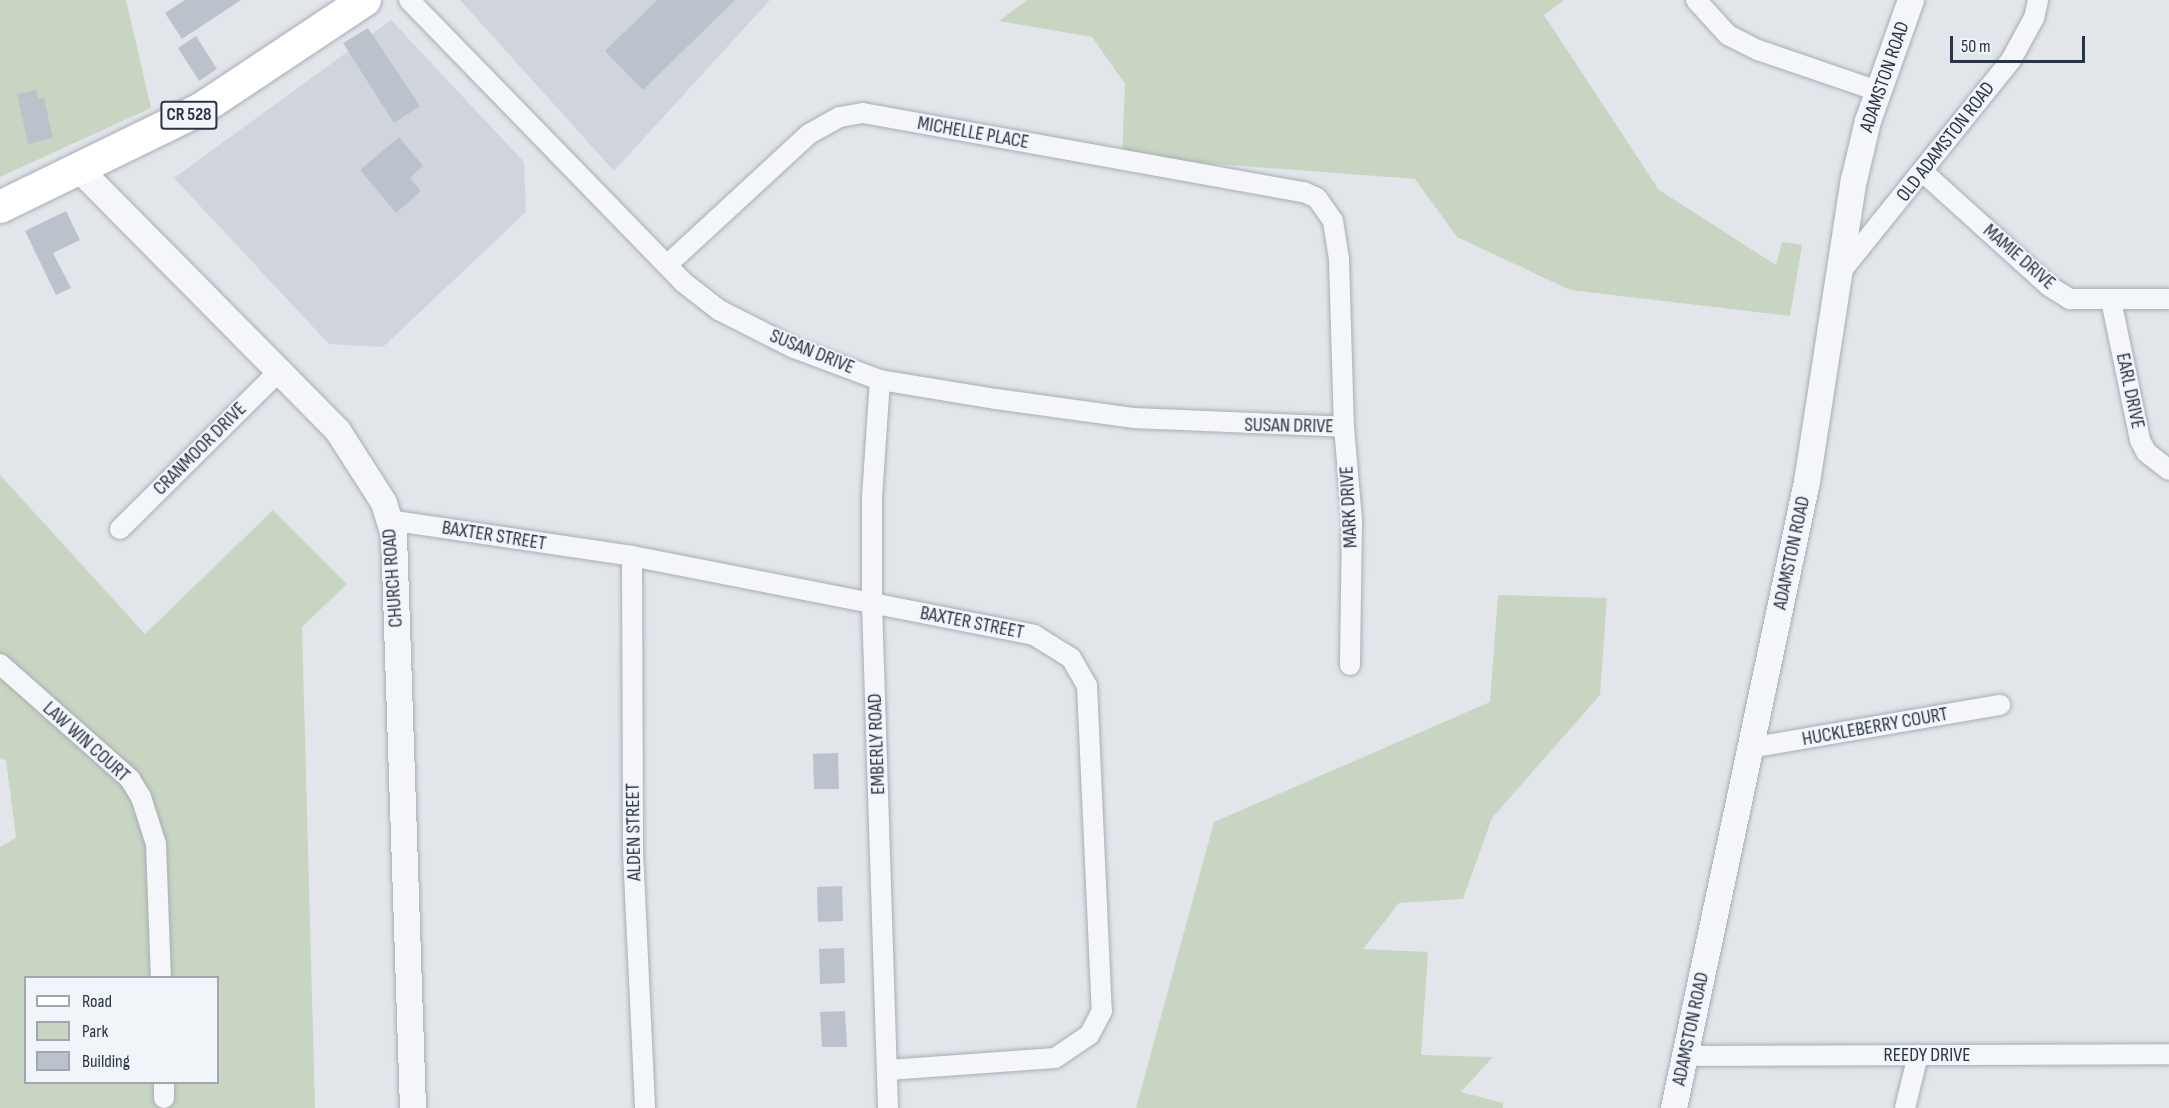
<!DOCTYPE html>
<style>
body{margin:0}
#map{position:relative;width:2169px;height:1108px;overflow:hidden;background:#e2e6eb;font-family:"Sofia Sans Condensed",sans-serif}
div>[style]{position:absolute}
.built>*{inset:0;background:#d0d5dd}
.green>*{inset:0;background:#c8d5c2}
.building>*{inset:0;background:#bbc2cb}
.roads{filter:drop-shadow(0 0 2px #a7adb6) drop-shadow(0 0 2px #a7adb6)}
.minor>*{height:20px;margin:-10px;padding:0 10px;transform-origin:10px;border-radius:10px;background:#f5f6f9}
.tertiary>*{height:26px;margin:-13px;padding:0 13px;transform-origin:13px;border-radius:13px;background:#f5f6f9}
.primary>*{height:32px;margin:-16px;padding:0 16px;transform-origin:16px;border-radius:16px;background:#fff}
span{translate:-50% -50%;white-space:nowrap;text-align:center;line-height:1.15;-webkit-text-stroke:4.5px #f1f4f8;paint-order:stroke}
.shield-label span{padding:2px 4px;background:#f1f4f8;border:2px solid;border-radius:4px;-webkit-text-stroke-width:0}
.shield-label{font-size:18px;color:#293444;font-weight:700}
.street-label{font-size:20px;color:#293444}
.legend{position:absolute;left:24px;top:976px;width:195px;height:108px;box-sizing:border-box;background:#f1f4f8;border:2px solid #a1a7b0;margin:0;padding:8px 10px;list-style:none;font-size:18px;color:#293444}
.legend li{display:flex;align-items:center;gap:12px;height:30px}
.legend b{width:30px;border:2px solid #a1a7b0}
.scale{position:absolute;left:1950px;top:36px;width:135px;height:27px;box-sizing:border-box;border:3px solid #293444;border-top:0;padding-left:8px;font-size:18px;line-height:21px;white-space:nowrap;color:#293444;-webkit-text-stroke:4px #f1f4f8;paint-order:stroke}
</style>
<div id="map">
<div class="built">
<div style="clip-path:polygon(460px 0,770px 0,614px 171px)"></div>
<div style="clip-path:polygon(391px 20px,524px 162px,526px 212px,383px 347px,329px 344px,174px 178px)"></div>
</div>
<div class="green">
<div style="clip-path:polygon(0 0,126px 0,151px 108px,0 177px)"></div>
<div style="clip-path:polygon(1027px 0,1564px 0,1544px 15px,1659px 190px,1776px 265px,1782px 242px,1802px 245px,1790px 316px,1570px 290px,1457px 237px,1415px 179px,1122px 157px,1125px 84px,1092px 37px,999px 21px)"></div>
<div style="clip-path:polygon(evenodd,0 475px,145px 634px,273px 510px,347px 584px,302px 627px,315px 1108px,0 1108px,0 847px,16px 838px,6px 760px,0 759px,0 475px,26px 978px,218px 978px,218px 1082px,26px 1082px,26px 978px)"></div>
<div style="clip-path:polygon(1498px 595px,1607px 598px,1600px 695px,1492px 818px,1463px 899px,1399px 903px,1363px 949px,1428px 952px,1421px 1055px,1493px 1057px,1461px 1092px,1503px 1103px,1503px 1108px,1136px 1108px,1214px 822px,1490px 702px)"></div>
</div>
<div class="building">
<div style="clip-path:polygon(185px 0,241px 0,182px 39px,165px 13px)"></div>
<div style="clip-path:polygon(657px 0,735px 0,643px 90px,605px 51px)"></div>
<div style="clip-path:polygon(368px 28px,420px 106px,394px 123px,343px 43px)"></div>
<div style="clip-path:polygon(196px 36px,217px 69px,199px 81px,178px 48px)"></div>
<div style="clip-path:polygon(36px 90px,38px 99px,44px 98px,53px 138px,28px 144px,17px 94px)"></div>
<div style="clip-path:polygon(399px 137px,423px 166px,410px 178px,421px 191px,396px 213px,360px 170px)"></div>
<div style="clip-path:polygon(66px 211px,80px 240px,53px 253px,71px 288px,56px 295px,25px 231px)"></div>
<div style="clip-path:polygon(838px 753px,839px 789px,814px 789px,813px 754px)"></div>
<div style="clip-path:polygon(842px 886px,843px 921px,818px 922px,817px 887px)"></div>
<div style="clip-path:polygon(844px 948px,845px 983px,820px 984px,819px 949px)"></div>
<div style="clip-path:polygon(845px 1011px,847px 1047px,822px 1047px,820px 1012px)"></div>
</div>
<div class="roads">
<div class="minor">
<div style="left:409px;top:0;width:393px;rotate:45.8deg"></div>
<div style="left:683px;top:282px;width:46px;rotate:37.9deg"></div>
<div style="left:719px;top:310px;width:84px;rotate:26.9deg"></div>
<div style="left:794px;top:348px;width:92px;rotate:20.4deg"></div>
<div style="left:880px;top:380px;width:118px;rotate:9.3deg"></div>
<div style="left:996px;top:399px;width:138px;rotate:7.9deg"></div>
<div style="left:1133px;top:418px;width:211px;rotate:2.4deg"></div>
<div style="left:1696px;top:0;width:47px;rotate:47.6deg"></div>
<div style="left:1728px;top:35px;width:34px;rotate:27deg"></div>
<div style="left:1758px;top:50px;width:127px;rotate:18.9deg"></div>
<div style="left:1923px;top:172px;width:170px;rotate:42.1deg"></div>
<div style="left:2049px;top:286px;width:25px;rotate:32deg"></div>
<div style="left:2070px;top:299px;width:99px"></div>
<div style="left:667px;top:265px;width:193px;rotate:-42.7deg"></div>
<div style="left:809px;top:134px;width:35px;rotate:-29deg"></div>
<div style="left:840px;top:117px;width:23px;rotate:-10deg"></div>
<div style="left:863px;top:113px;width:448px;rotate:10.2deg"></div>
<div style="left:1304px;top:192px;width:14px;rotate:25deg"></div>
<div style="left:1317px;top:198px;width:28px;rotate:55deg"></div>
<div style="left:1333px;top:221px;width:39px;rotate:81deg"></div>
<div style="left:1339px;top:260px;width:167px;rotate:88.3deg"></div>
<div style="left:1344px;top:427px;width:93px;rotate:85.1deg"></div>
<div style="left:1352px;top:520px;width:145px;rotate:90.8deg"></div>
<div style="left:1839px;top:274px;width:275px;rotate:-51.2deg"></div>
<div style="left:2011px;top:60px;width:48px;rotate:-61.3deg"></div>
<div style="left:2034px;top:18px;width:18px;rotate:-77deg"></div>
<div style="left:2111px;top:300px;width:143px;rotate:78.3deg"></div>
<div style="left:2140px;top:440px;width:13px;rotate:63deg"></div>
<div style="left:2146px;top:452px;width:29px;rotate:38deg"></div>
<div style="left:880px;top:380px;width:117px;rotate:93.9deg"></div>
<div style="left:872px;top:497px;width:107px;rotate:90deg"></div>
<div style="left:872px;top:604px;width:504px;rotate:88.18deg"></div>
<div style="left:389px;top:520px;width:246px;rotate:8.4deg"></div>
<div style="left:632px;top:556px;width:410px;rotate:11.1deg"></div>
<div style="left:1034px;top:635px;width:44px;rotate:31.9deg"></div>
<div style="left:1071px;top:658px;width:32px;rotate:60deg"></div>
<div style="left:1087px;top:686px;width:325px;rotate:87.4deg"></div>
<div style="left:1102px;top:1011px;width:27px;rotate:118deg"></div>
<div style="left:1089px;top:1035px;width:41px;rotate:145.9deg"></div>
<div style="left:1055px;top:1058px;width:167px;rotate:175.9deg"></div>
<div style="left:120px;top:529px;width:227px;rotate:-44.8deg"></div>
<div style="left:632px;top:556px;width:296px;rotate:89.8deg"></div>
<div style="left:633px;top:852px;width:256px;rotate:87.3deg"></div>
<div style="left:0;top:664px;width:174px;rotate:41.5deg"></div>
<div style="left:130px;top:779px;width:21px;rotate:59deg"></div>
<div style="left:141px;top:797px;width:49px;rotate:72.3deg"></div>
<div style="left:156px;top:844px;width:134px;rotate:87.9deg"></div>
<div style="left:1750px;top:748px;width:254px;rotate:-9.8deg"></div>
<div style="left:1686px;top:1056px;width:483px;rotate:-0.2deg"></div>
<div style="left:164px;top:1082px;width:16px;rotate:90deg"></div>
<div style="left:1905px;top:1108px;width:55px;rotate:-76.2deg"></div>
</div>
<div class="tertiary">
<div style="left:79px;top:169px;width:368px;rotate:45.3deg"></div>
<div style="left:338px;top:431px;width:85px;rotate:57.4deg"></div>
<div style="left:384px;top:503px;width:34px;rotate:73deg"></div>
<div style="left:394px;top:535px;width:573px;rotate:88.1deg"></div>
<div style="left:1674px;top:1108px;width:640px;rotate:-78.01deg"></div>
<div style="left:1807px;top:482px;width:306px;rotate:-81.2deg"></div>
<div style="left:1854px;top:180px;width:61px;rotate:-76.7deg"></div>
<div style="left:1868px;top:121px;width:128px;rotate:-70.4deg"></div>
</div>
<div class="primary">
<div style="left:0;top:207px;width:224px;rotate:-26deg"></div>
<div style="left:201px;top:109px;width:197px;rotate:-33.6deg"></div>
</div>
</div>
<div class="shield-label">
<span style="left:189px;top:115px">CR 528</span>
</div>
<div class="street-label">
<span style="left:1885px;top:77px;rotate:-71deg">ADAMSTON ROAD</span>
<span style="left:973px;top:133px;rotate:10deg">MICHELLE PLACE</span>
<span style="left:1946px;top:142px;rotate:-52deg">OLD ADAMSTON ROAD</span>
<span style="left:2019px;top:257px;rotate:41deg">MAMIE DRIVE</span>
<span style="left:812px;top:352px;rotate:22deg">SUSAN DRIVE</span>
<span style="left:2130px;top:391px;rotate:78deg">EARL DRIVE</span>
<span style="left:1289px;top:426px;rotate:1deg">SUSAN DRIVE</span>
<span style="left:200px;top:449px;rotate:-45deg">CRANMOOR DRIVE</span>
<span style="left:1349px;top:507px;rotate:-93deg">MARK DRIVE</span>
<span style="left:494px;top:536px;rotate:9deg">BAXTER STREET</span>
<span style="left:1792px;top:553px;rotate:-78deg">ADAMSTON ROAD</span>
<span style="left:393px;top:578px;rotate:-94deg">CHURCH ROAD</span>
<span style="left:972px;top:623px;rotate:11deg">BAXTER STREET</span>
<span style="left:1875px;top:727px;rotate:-10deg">HUCKLEBERRY COURT</span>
<span style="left:86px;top:742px;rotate:42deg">LAW WIN COURT</span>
<span style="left:877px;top:744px;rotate:-92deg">EMBERLY ROAD</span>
<span style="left:634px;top:832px;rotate:-91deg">ALDEN STREET</span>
<span style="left:1691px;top:1029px;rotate:-78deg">ADAMSTON ROAD</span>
<span style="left:1927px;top:1055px">REEDY DRIVE</span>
</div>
<ul class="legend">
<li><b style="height:8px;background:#fff"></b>Road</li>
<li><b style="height:16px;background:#c8d5c2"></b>Park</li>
<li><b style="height:16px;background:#bbc2cb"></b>Building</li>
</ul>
<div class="scale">50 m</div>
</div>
